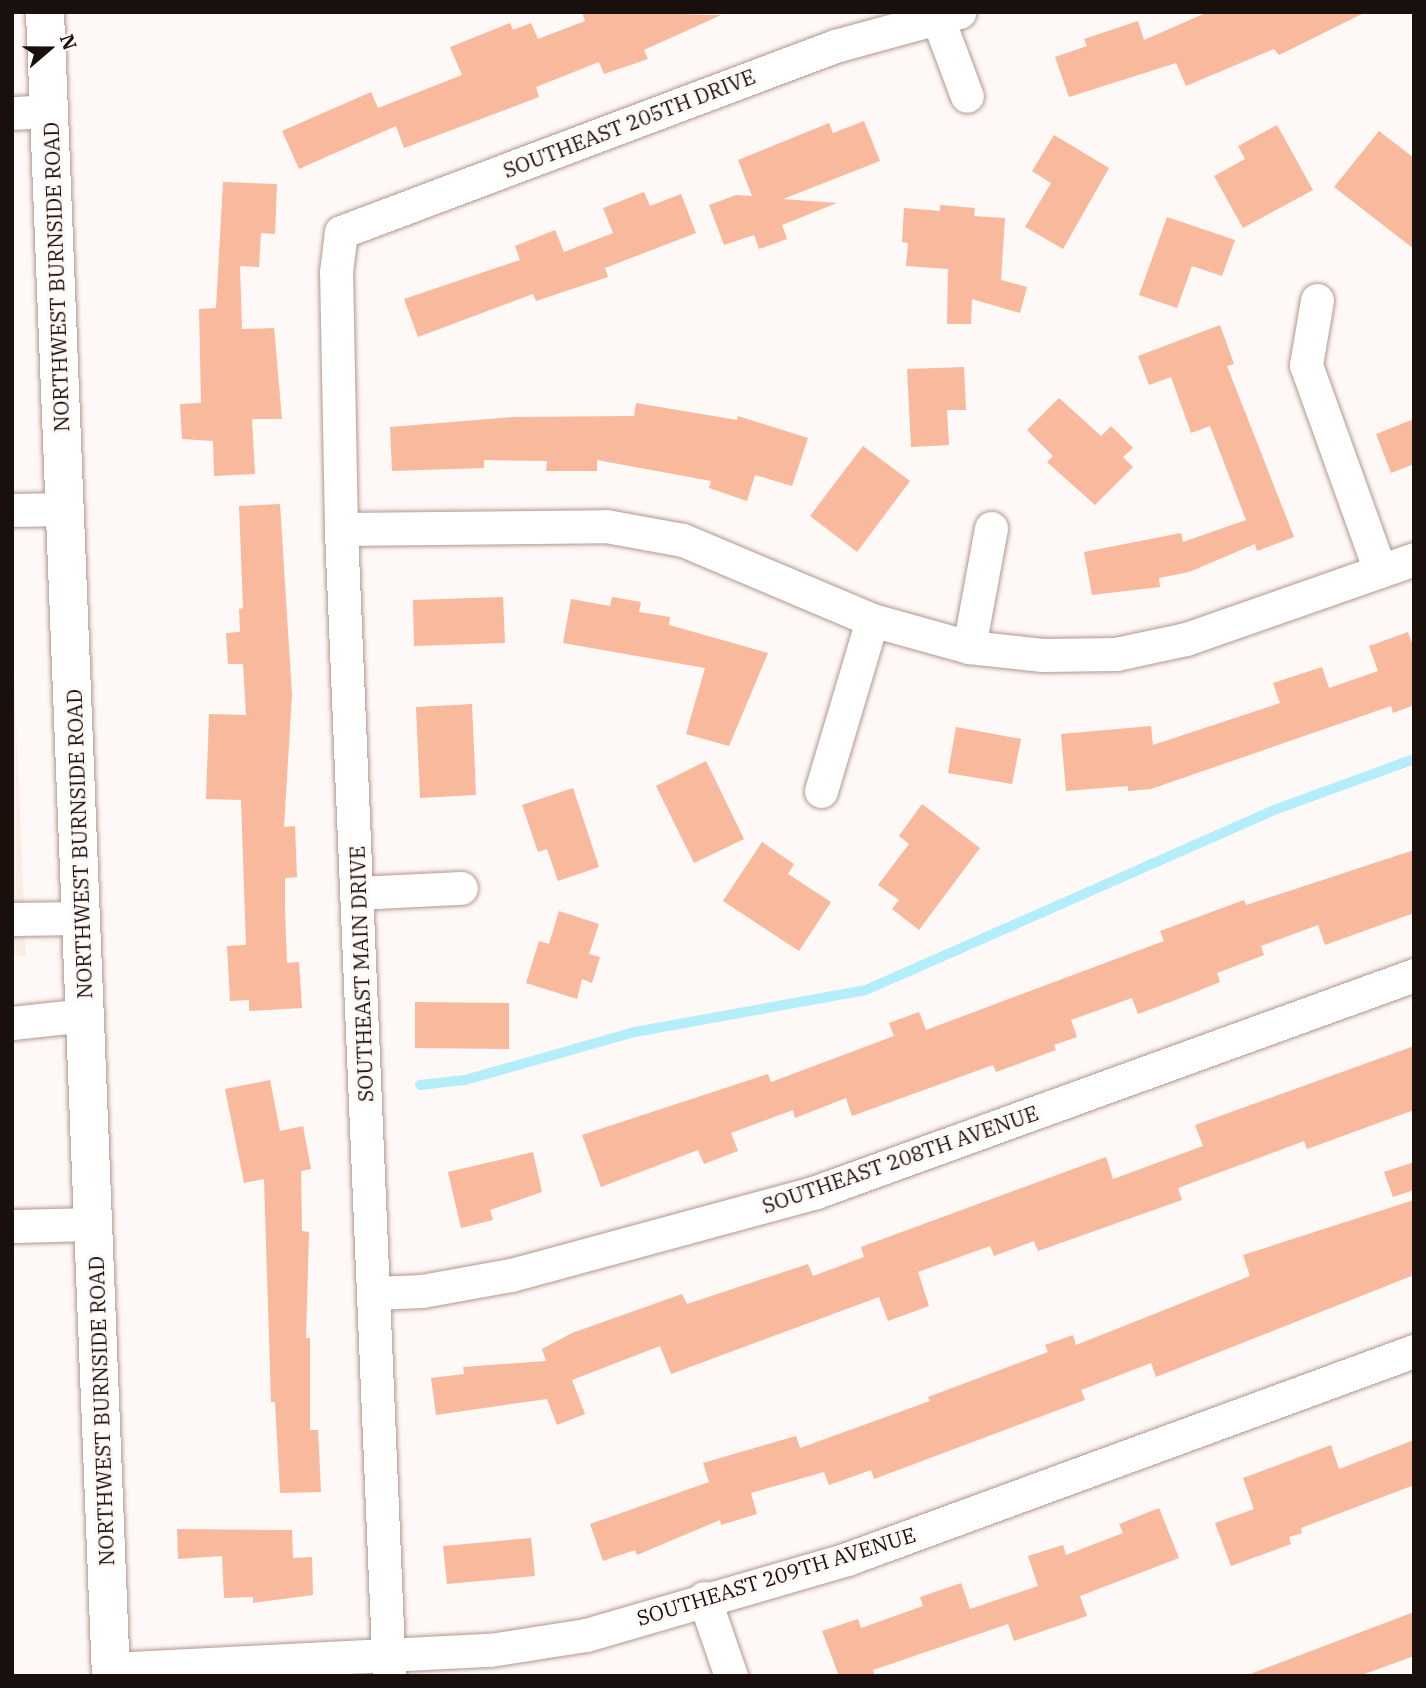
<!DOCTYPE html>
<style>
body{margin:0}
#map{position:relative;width:1426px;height:1688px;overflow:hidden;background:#fef8f6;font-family:"IBM Plex Serif",serif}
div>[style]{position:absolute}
.built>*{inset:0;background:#fbece6}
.stream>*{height:10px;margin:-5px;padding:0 5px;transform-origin:5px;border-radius:5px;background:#b3eefa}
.building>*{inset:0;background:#f8b99d}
.roads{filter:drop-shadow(0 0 2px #b2978c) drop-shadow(0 0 2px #b2978c)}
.minor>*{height:33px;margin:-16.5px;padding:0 16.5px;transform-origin:16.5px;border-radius:16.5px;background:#fff}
.major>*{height:38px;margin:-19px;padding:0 19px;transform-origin:19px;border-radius:19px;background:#fff}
span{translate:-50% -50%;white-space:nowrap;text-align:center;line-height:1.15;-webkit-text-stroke:6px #fef8f6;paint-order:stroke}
.street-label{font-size:21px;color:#190f0c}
.frame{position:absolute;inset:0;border:14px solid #190f0c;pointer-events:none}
.north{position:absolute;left:14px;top:14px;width:70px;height:70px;-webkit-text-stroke:5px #fef8f6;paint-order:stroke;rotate:70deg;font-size:19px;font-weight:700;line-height:28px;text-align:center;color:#190f0c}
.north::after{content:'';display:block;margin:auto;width:24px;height:32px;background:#190f0c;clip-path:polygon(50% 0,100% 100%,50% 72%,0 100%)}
</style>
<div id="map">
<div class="built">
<div style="clip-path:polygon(12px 673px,14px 677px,26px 957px,12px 954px)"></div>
</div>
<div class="stream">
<div style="left:420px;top:1085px;width:45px;rotate:-6.3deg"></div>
<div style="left:465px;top:1080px;width:177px;rotate:-15.8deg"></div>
<div style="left:635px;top:1032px;width:235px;rotate:-10.3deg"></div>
<div style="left:866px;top:990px;width:446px;rotate:-23.8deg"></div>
<div style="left:1274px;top:810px;width:149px;rotate:-20deg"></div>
</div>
<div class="building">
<div style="clip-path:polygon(582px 12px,721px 15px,644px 50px,648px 59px,604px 74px,599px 62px,536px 87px,539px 97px,404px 148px,396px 126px,299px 169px,282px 131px,371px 92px,378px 108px,462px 75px,450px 47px,510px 23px,513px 30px,531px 23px,538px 39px,585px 21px)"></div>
<div style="clip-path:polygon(1208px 12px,1366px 12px,1279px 55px,1274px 49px,1186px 86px,1176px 63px,1069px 97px,1055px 57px,1087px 46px,1084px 39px,1138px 21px,1144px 40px)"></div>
<div style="clip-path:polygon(864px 121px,880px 161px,783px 199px,837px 203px,782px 225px,787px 239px,759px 249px,754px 235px,724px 245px,709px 205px,736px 195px,752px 196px,738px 160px,829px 123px,833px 133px)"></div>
<div style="clip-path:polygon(1277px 125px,1313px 190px,1243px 228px,1214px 176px,1245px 159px,1238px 146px)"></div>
<div style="clip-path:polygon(1379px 131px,1414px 158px,1414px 249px,1334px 187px)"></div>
<div style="clip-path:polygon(1054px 135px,1109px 168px,1063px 249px,1025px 227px,1051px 183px,1032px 171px)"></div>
<div style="clip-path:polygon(223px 182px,277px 184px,275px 234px,261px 233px,259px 267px,240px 266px,242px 329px,274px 328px,282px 419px,252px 419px,255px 474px,214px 476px,213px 441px,182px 439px,180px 404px,201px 403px,199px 309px,216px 308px)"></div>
<div style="clip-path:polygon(644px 192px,650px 206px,681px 194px,696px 233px,605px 268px,608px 277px,536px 301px,533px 294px,418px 337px,404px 299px,520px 260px,515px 246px,555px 230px,564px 252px,613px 233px,603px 208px)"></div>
<div style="clip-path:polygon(940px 205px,975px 208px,974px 216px,1005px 218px,1001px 280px,1027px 287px,1020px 313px,972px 299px,971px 324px,947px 324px,948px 269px,906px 266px,908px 243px,902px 242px,904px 208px,940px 211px)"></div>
<div style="clip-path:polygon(1167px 217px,1235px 240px,1222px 276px,1192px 266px,1177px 308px,1139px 295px)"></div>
<div style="clip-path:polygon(1220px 325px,1234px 364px,1227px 366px,1294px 537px,1257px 551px,1255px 544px,1189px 572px,1159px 578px,1160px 587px,1092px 595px,1084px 552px,1181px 533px,1183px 542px,1246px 520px,1210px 426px,1191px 433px,1171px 377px,1149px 385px,1138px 356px)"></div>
<div style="clip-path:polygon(964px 367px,966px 410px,947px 410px,949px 445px,911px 447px,907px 369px)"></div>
<div style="clip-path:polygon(1059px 398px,1101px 436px,1111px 426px,1133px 448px,1123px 457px,1133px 467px,1095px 505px,1047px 462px,1053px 456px,1027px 430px)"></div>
<div style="clip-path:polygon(636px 403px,737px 420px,738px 416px,808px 438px,792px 486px,755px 475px,747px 501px,709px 488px,711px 481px,597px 460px,597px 471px,546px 471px,547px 461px,484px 460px,484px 468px,392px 471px,390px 427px,514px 417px,634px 416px)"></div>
<div style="clip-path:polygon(1414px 419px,1414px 464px,1391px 473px,1376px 434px)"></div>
<div style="clip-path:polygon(863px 446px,910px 481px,857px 552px,810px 516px)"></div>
<div style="clip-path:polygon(280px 504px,292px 695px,284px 827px,295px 826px,297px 877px,285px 878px,285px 910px,287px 963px,299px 962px,302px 1008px,249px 1011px,249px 1000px,230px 1001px,227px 946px,246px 945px,241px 800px,206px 799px,209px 714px,246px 715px,243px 664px,228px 664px,226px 633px,240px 632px,239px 609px,243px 608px,239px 506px)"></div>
<div style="clip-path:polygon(503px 597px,505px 643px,414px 646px,413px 600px)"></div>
<div style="clip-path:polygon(612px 597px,641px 602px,639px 612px,670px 617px,669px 625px,768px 653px,729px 746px,686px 734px,705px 668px,563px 643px,571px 599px,610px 606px)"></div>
<div style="clip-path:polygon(1408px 632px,1414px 649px,1414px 705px,1393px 713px,1391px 706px,1151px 789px,1128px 791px,1128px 786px,1066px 791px,1061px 734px,1151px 726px,1153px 745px,1280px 703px,1273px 683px,1322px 667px,1329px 688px,1378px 671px,1369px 646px)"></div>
<div style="clip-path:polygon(472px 704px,476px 795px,420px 798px,416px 707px)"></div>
<div style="clip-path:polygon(956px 727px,1021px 739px,1012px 784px,948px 773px)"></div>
<div style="clip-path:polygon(706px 761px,744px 839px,694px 863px,656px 786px)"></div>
<div style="clip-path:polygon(573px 788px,599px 867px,558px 881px,547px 849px,538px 852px,522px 805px)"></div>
<div style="clip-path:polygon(922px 804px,980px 848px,919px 930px,892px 909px,899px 900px,878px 885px,909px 844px,899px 836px)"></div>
<div style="clip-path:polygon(762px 842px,794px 864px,788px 874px,831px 902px,799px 951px,723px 901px)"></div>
<div style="clip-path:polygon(1414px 850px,1414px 913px,1325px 945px,1318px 925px,1261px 946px,1264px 955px,1217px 973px,1220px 982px,1173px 1001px,1138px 1014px,1132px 998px,1071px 1020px,1077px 1037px,1054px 1045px,1056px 1050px,996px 1072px,993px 1065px,852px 1116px,846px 1098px,795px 1118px,793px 1110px,731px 1133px,738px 1151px,704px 1164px,698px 1150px,601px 1187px,582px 1135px,768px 1074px,771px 1082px,894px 1036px,889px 1023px,919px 1012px,926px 1030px,1164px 941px,1160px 931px,1244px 900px,1246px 905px)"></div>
<div style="clip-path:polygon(559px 911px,599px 924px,589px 954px,600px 957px,592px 983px,582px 979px,577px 999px,526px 983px,539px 941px,549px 944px)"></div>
<div style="clip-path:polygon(415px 1002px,509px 1003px,509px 1049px,415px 1048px)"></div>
<div style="clip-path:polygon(1414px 1046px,1414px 1110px,1307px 1149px,1304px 1141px,1178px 1188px,1182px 1200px,1038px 1251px,1034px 1241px,994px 1256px,990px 1246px,918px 1272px,929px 1306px,888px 1321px,879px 1297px,671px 1374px,660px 1346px,572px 1380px,585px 1414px,557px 1425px,547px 1399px,436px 1415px,431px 1378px,464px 1374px,463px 1367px,546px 1361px,542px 1349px,572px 1333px,682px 1294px,687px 1304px,808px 1264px,813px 1276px,864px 1257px,861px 1247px,1106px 1157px,1113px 1179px,1203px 1146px,1195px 1125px)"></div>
<div style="clip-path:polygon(270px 1080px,280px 1131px,303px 1126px,311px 1169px,301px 1171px,302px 1231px,309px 1232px,306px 1338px,310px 1338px,310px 1430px,318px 1430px,321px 1492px,280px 1493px,275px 1402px,271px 1402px,264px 1179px,244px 1183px,225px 1089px)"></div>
<div style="clip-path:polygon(533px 1152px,542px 1192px,490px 1210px,493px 1220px,461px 1228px,448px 1172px)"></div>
<div style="clip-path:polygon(1414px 1162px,1414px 1190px,1393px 1197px,1384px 1172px)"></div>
<div style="clip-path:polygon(1414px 1200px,1414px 1275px,1156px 1377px,1151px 1363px,1081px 1390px,1085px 1400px,874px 1479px,871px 1470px,829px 1485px,824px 1472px,751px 1493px,757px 1514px,721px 1525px,720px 1520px,637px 1555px,635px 1550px,603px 1561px,590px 1524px,709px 1482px,703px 1463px,796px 1436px,800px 1448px,930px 1401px,928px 1397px,1048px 1352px,1045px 1345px,1073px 1335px,1076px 1345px,1250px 1276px,1243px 1255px)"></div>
<div style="clip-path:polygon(1414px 1440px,1414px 1485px,1301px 1528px,1302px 1533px,1289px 1537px,1291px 1544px,1231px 1566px,1215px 1523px,1254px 1509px,1243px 1478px,1331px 1445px,1339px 1469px)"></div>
<div style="clip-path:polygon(1159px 1508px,1179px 1558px,1080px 1596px,1087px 1616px,1014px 1641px,1008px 1624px,873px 1670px,875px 1676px,839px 1676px,822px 1631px,858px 1619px,861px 1628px,923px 1606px,920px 1597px,961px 1583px,970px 1609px,1038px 1586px,1028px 1556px,1063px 1545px,1066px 1555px,1123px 1533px,1119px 1524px)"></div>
<div style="clip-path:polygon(177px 1529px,292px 1530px,293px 1558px,312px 1557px,313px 1595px,253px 1603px,253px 1597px,224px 1598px,222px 1556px,178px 1559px)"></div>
<div style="clip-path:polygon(531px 1538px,535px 1576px,447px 1584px,443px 1546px)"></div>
<div style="clip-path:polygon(1414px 1612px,1414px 1656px,1359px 1676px,1245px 1676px)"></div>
</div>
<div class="roads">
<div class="minor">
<div style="left:938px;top:19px;width:82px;rotate:69.4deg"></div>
<div style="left:12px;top:113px;width:38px;rotate:-3deg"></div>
<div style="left:1317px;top:300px;width:66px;rotate:99.6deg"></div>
<div style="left:1306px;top:365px;width:219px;rotate:70.2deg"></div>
<div style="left:12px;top:510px;width:53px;rotate:-1.1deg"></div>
<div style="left:341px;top:529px;width:265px;rotate:-0.6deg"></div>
<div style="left:606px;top:526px;width:78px;rotate:10.3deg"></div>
<div style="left:683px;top:540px;width:205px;rotate:22.9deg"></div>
<div style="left:872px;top:620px;width:101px;rotate:15.6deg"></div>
<div style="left:969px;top:647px;width:74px;rotate:6.2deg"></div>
<div style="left:1043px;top:655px;width:73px;rotate:-0.8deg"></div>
<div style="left:1116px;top:654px;width:72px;rotate:-12.1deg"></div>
<div style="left:1186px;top:639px;width:242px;rotate:-19.3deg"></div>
<div style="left:969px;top:647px;width:121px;rotate:-79.5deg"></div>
<div style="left:821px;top:791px;width:178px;rotate:-73.4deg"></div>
<div style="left:357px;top:893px;width:104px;rotate:-2.8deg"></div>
<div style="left:12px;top:919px;width:70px;rotate:-0.8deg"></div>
<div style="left:12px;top:1023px;width:74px;rotate:-6.2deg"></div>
<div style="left:12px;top:1226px;width:82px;rotate:-1.4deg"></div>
<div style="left:374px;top:1293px;width:48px;rotate:-2.4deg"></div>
<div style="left:422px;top:1291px;width:90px;rotate:-10.2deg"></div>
<div style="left:511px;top:1275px;width:316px;rotate:-15.2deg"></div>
<div style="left:816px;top:1192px;width:636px;rotate:-19.94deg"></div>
<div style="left:704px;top:1598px;width:83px;rotate:70.9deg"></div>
<div style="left:111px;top:1669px;width:379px;rotate:-2.9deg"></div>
<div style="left:490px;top:1650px;width:97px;rotate:-8.9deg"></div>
<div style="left:586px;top:1635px;width:272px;rotate:-16.2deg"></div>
<div style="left:847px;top:1559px;width:604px;rotate:-20.15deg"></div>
<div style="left:389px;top:1676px;width:1148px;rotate:-92.4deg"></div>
<div style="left:341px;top:529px;width:257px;rotate:-91.1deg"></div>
<div style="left:336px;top:272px;width:40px;rotate:-82.9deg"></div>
<div style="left:341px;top:232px;width:528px;rotate:-20.63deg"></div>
<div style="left:835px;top:46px;width:129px;rotate:-15.3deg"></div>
</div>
<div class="major">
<div style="left:45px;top:12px;width:1665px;rotate:87.73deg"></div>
</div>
</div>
<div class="street-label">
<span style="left:629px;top:123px;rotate:-21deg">SOUTHEAST 205TH DRIVE</span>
<span style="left:56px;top:277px;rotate:-92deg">NORTHWEST BURNSIDE ROAD</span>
<span style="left:79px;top:844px;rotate:-92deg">NORTHWEST BURNSIDE ROAD</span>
<span style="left:361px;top:974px;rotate:-92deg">SOUTHEAST MAIN DRIVE</span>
<span style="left:900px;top:1159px;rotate:-19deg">SOUTHEAST 208TH AVENUE</span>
<span style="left:101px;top:1411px;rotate:-92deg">NORTHWEST BURNSIDE ROAD</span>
<span style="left:776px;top:1576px;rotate:-17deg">SOUTHEAST 209TH AVENUE</span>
</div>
<div class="frame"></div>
<div class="north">N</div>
</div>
